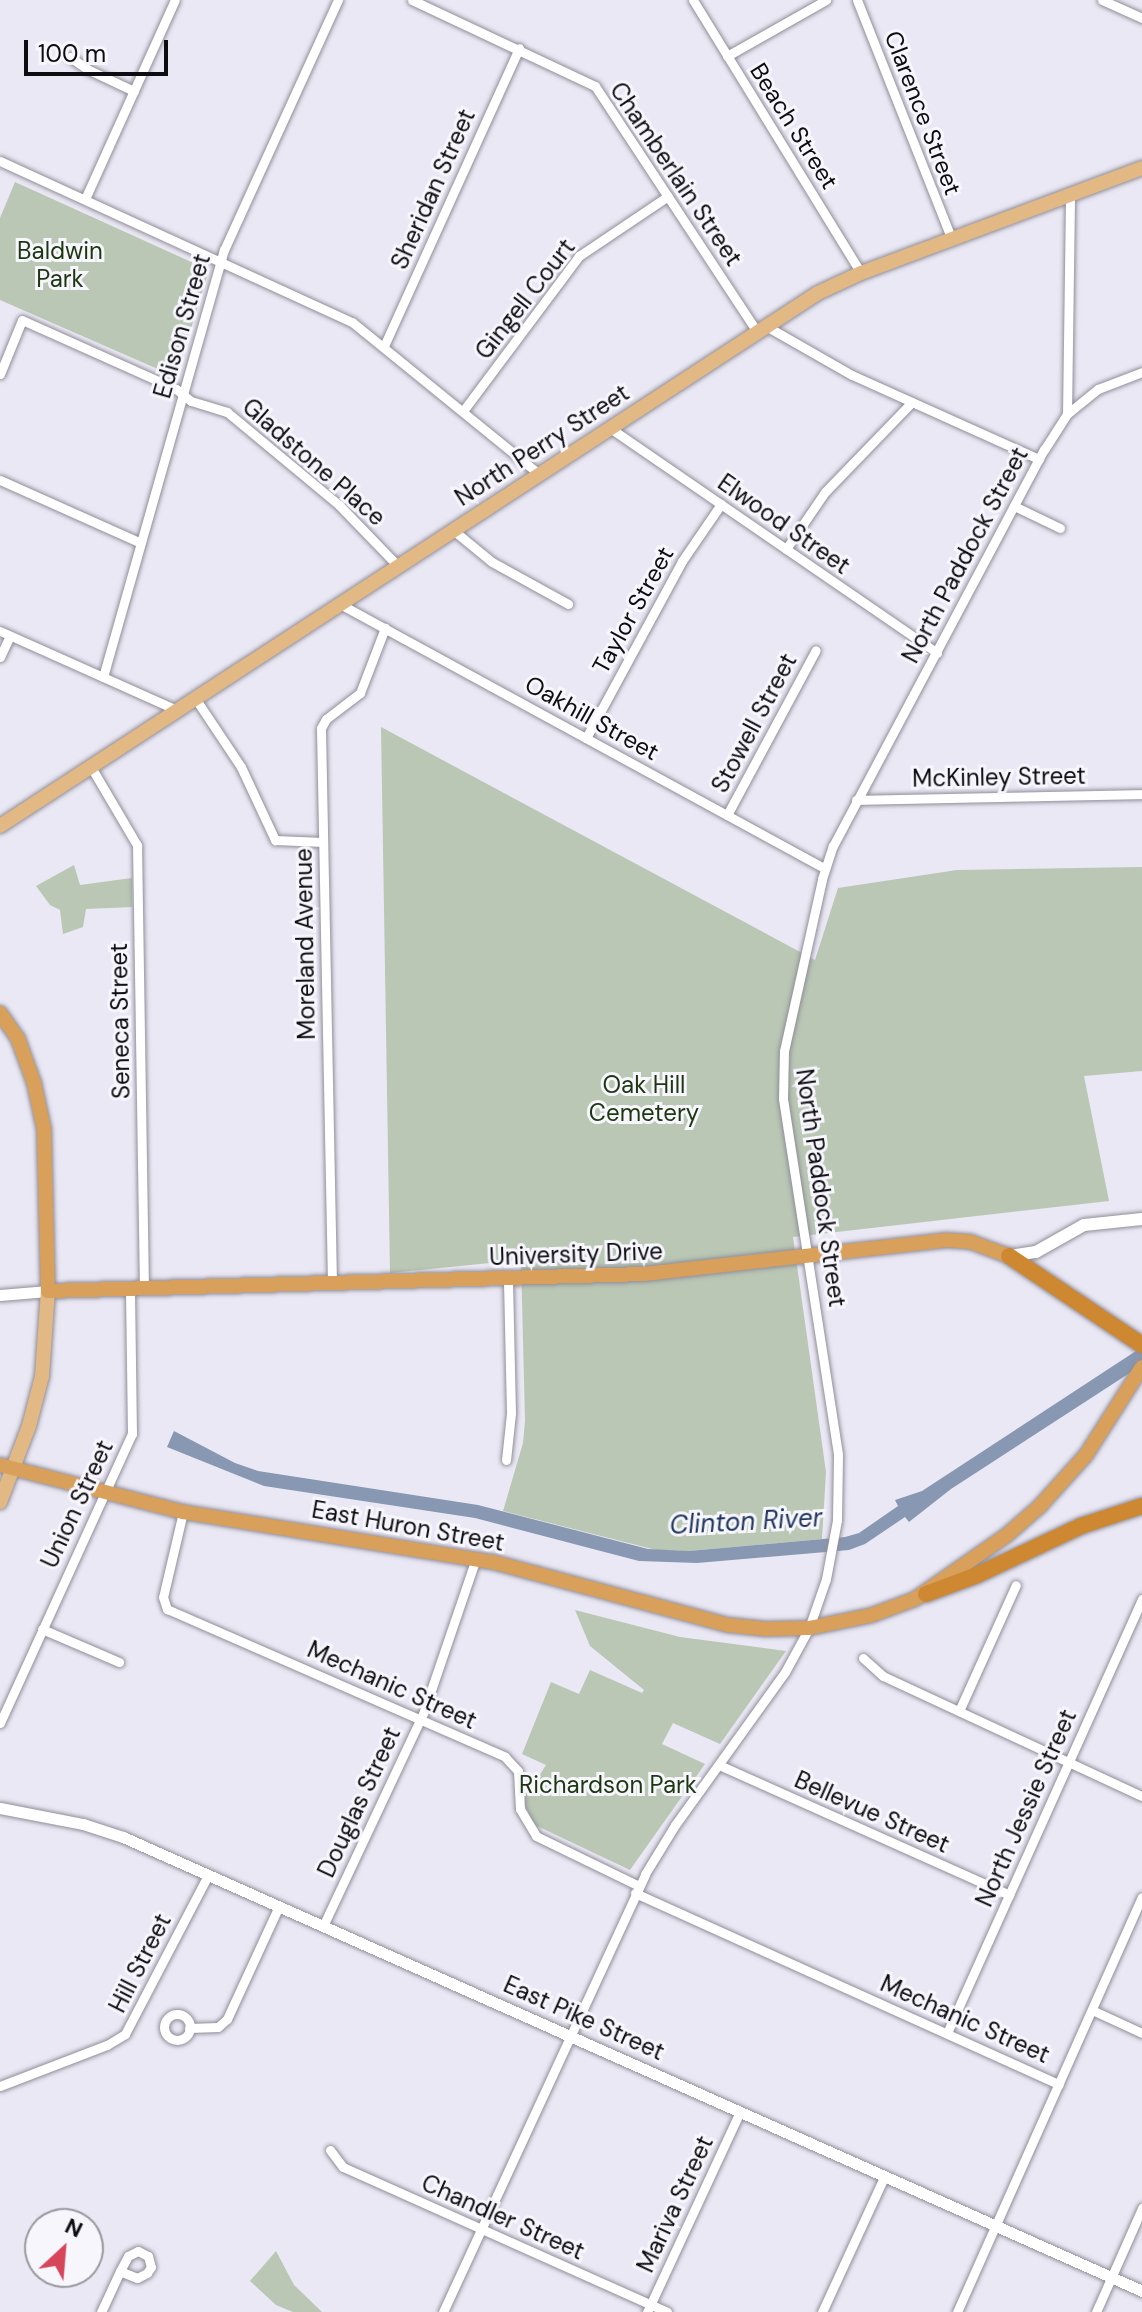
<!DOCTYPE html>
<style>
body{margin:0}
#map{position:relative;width:1142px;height:2312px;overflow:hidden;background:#eae8f4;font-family:"DM Sans",sans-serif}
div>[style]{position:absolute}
.green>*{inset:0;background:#b9c7b4}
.water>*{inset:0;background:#8898b2}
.roads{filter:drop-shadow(0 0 2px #908e99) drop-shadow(0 0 2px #908e99)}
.minor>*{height:9px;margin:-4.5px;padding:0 4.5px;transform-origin:4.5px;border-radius:4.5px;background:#fff}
.minor>.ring{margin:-4.5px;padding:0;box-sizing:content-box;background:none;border:9px solid #fff;border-radius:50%}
.tertiary>*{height:11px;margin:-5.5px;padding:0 5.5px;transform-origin:5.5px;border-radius:5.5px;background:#fff}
.secondary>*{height:12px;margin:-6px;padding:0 6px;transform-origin:6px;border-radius:6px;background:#fff}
.primary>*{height:14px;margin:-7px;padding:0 7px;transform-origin:7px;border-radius:7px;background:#e2b884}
.trunk>*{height:14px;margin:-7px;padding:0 7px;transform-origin:7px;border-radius:7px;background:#d8a05b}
.motorway>*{height:16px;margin:-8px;padding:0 8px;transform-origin:8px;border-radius:8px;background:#ce8832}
span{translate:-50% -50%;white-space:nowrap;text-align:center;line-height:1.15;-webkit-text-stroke:6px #f7f6fd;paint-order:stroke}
.street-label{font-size:24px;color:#0d0c10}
.park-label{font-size:24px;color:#1c370f}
.water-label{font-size:26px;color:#1e345a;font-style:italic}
.north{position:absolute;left:24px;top:2208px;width:80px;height:80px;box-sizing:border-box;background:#f7f6fd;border:2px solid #99989e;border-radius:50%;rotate:26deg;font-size:22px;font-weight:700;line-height:32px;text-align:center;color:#0d0c10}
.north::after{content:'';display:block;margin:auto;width:28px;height:36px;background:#d6455a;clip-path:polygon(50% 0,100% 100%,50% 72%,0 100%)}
.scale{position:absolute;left:24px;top:40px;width:144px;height:36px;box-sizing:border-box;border:4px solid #0d0c10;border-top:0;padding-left:10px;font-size:24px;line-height:28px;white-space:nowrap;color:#0d0c10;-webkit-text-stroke:6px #f7f6fd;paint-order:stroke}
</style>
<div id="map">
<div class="green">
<div style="clip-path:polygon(15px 182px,209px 270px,176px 377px,0 300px,0 218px)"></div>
<div style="clip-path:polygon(381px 727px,815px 960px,838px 888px,957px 870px,1142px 867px,1142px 1071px,1084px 1076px,1109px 1201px,793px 1237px,826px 1472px,822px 1539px,689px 1551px,656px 1550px,503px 1511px,523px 1443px,525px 1421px,521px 1260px,390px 1273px)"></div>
<div style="clip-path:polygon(74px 865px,80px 885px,132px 878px,132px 907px,86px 909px,83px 927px,63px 934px,60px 910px,50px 905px,36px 886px)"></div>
<div style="clip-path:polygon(575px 1610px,680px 1637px,786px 1651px,720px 1744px,673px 1723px,662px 1744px,705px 1764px,630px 1870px,533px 1824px,525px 1805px,526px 1780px,534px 1784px,546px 1765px,522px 1754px,551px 1682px,579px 1694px,590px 1670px,642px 1693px,644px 1690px,590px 1646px)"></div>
<div style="clip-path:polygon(276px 2251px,294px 2285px,322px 2312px,293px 2312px,276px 2305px,250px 2281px)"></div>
</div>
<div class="water">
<div style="clip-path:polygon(1142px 1347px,1142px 1365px,951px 1489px,909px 1522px,905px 1517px,865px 1544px,849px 1550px,697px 1563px,639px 1561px,475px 1518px,264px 1486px,167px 1447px,174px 1431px,235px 1463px,258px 1471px,478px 1505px,648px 1549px,689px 1551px,845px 1537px,859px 1533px,898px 1506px,895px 1500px,922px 1491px)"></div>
</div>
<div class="roads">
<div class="minor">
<div style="left:412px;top:0;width:202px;rotate:25.2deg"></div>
<div style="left:595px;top:86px;width:295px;rotate:56.6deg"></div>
<div style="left:693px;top:0;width:321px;rotate:58.4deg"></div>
<div style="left:857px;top:0;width:258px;rotate:68.4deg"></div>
<div style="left:1102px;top:0;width:44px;rotate:24.2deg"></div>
<div style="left:727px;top:56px;width:114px;rotate:-29.5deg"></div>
<div style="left:70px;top:57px;width:21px;rotate:35deg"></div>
<div style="left:87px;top:69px;width:52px;rotate:25.1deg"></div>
<div style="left:0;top:161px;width:387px;rotate:24.6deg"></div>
<div style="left:352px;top:322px;width:241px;rotate:39.1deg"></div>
<div style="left:85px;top:199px;width:218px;rotate:-65.7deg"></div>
<div style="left:766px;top:326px;width:99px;rotate:29.7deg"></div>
<div style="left:852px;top:375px;width:205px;rotate:24.2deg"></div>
<div style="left:384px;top:346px;width:327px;rotate:-65.6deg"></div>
<div style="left:0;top:374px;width:58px;rotate:-67.8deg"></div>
<div style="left:22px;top:320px;width:169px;rotate:24.1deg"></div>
<div style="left:176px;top:389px;width:19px;rotate:39deg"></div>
<div style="left:191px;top:401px;width:38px;rotate:17deg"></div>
<div style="left:227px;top:412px;width:146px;rotate:39.7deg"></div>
<div style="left:339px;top:505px;width:85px;rotate:46deg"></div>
<div style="left:463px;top:411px;width:194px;rotate:-53.2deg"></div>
<div style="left:579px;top:256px;width:107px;rotate:-34deg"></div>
<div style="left:1067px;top:414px;width:40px;rotate:-39deg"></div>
<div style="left:1098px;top:389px;width:47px;rotate:-21.1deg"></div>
<div style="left:610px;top:428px;width:397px;rotate:34.5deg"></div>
<div style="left:0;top:480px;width:154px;rotate:24.1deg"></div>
<div style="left:1014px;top:506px;width:51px;rotate:25.6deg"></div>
<div style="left:453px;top:530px;width:50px;rotate:39.4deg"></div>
<div style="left:492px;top:562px;width:87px;rotate:28.9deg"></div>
<div style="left:786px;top:549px;width:69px;rotate:-55.6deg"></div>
<div style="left:825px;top:492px;width:125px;rotate:-46deg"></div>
<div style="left:340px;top:604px;width:551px;rotate:28.61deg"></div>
<div style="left:0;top:631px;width:194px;rotate:24.1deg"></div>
<div style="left:0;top:657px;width:23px;rotate:-65deg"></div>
<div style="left:103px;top:677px;width:444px;rotate:-74.2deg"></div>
<div style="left:224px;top:250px;width:275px;rotate:-65.5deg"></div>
<div style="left:195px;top:698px;width:83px;rotate:56.3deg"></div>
<div style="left:241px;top:767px;width:81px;rotate:65deg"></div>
<div style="left:275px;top:840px;width:48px;rotate:2.4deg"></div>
<div style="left:586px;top:738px;width:201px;rotate:-61.5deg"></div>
<div style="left:682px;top:561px;width:69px;rotate:-55.6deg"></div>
<div style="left:91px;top:767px;width:91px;rotate:59.5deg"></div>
<div style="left:137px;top:845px;width:443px;rotate:89.1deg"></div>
<div style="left:856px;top:800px;width:286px;rotate:-1.2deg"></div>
<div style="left:727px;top:815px;width:187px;rotate:-61.7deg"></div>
<div style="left:332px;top:1283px;width:555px;rotate:-91.14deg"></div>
<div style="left:321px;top:728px;width:10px;rotate:-61deg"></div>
<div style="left:326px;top:719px;width:43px;rotate:-37.4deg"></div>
<div style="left:360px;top:693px;width:70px;rotate:-69deg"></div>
<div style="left:506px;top:1460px;width:47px;rotate:-83.9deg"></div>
<div style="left:511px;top:1413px;width:135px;rotate:-91.3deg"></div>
<div style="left:183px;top:1512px;width:87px;rotate:103.2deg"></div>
<div style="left:163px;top:1597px;width:13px;rotate:72deg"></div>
<div style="left:167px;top:1609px;width:369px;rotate:23.6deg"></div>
<div style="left:505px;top:1757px;width:19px;rotate:47deg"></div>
<div style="left:518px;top:1771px;width:38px;rotate:87deg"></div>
<div style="left:520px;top:1809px;width:31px;rotate:59deg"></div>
<div style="left:536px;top:1836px;width:114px;rotate:25.9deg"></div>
<div style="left:42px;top:1629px;width:84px;rotate:23.2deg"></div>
<div style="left:863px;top:1658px;width:27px;rotate:42deg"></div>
<div style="left:883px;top:1676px;width:285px;rotate:24.9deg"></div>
<div style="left:959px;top:1711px;width:138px;rotate:-65.7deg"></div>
<div style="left:0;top:1723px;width:318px;rotate:-65.5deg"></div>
<div style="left:132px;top:1434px;width:145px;rotate:-90.8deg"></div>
<div style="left:719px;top:1765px;width:318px;rotate:24.1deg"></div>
<div style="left:635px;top:1893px;width:465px;rotate:24.3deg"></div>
<div style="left:323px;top:1926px;width:238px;rotate:-64.8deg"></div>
<div style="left:424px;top:1711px;width:162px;rotate:-71.2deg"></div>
<div style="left:1092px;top:2010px;width:55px;rotate:24.7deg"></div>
<div class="ring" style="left:164px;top:2014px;width:17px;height:17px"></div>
<div style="left:189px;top:2028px;width:29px;rotate:-2deg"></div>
<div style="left:218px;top:2027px;width:12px;rotate:-42deg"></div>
<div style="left:227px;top:2019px;width:124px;rotate:-65.3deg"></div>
<div style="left:947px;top:2033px;width:476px;rotate:-65.8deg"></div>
<div style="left:0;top:2086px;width:115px;rotate:-21deg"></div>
<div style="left:107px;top:2045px;width:21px;rotate:-31deg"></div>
<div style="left:125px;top:2034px;width:179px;rotate:-62.4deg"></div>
<div style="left:330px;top:2150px;width:21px;rotate:53deg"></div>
<div style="left:343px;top:2167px;width:355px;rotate:24.1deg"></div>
<div style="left:138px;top:2251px;width:11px;rotate:27deg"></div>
<div style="left:148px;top:2256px;width:11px;rotate:75deg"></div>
<div style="left:151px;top:2267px;width:7px;rotate:124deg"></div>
<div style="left:147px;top:2273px;width:11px;rotate:153deg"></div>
<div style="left:137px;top:2278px;width:18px;rotate:-158deg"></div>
<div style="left:120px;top:2271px;width:17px;rotate:-62deg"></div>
<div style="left:128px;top:2256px;width:11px;rotate:-27deg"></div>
<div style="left:101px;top:2312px;width:45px;rotate:-65.1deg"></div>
<div style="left:443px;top:2312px;width:482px;rotate:-65.2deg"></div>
<div style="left:645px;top:1874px;width:57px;rotate:-58.5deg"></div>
<div style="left:675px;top:1825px;width:188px;rotate:-54.3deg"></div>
<div style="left:785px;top:1672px;width:50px;rotate:-61.4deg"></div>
<div style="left:809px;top:1628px;width:52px;rotate:-70.9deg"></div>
<div style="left:826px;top:1579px;width:60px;rotate:-79.4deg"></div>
<div style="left:837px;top:1520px;width:66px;rotate:-89.1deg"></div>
<div style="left:838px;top:1454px;width:360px;rotate:-98.8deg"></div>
<div style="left:783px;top:1098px;width:47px;rotate:-88.8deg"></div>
<div style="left:784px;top:1051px;width:176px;rotate:-77.5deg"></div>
<div style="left:822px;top:879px;width:35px;rotate:-72deg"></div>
<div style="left:833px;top:846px;width:449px;rotate:-62deg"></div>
<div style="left:1044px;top:450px;width:43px;rotate:-57.4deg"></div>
<div style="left:1067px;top:414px;width:218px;rotate:-89.2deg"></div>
<div style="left:647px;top:2312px;width:221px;rotate:-65.1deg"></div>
<div style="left:822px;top:2312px;width:149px;rotate:-65.3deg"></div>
<div style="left:957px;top:2312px;width:454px;rotate:-66deg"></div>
<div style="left:1096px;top:2312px;width:114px;rotate:-66.1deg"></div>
</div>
<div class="tertiary">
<div style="left:0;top:1295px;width:48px;rotate:-4.8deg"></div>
<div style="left:0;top:1808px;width:85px;rotate:10.9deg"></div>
<div style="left:83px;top:1824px;width:42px;rotate:18deg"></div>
<div style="left:123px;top:1837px;width:1116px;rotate:24.01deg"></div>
</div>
<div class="secondary">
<div style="left:1010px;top:1256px;width:26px;rotate:-9deg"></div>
<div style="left:1036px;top:1252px;width:55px;rotate:-29.4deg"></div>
<div style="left:1084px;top:1225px;width:58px;rotate:-5.9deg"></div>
</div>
<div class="primary">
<div style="left:0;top:826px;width:976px;rotate:-33.09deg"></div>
<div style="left:818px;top:293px;width:47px;rotate:-24.9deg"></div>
<div style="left:861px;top:273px;width:300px;rotate:-20.5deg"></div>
<div style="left:0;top:1502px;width:81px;rotate:-69.1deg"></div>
<div style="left:29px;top:1426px;width:52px;rotate:-75.4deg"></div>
<div style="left:42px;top:1376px;width:85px;rotate:-86deg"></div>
</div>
<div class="trunk">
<div style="left:0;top:1013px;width:32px;rotate:55deg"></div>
<div style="left:18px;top:1039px;width:47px;rotate:70deg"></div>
<div style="left:34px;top:1083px;width:47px;rotate:77.7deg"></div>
<div style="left:44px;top:1129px;width:162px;rotate:88.6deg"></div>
<div style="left:48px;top:1291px;width:596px;rotate:-1.63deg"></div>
<div style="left:644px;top:1274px;width:303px;rotate:-6.4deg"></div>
<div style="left:945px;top:1240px;width:26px;rotate:4deg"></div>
<div style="left:971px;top:1242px;width:40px;rotate:20.2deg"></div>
<div style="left:0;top:1465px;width:189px;rotate:14.4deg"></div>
<div style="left:183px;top:1512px;width:314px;rotate:9.2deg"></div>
<div style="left:493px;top:1562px;width:243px;rotate:15deg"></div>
<div style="left:728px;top:1625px;width:36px;rotate:6deg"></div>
<div style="left:764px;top:1629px;width:45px;rotate:-1.3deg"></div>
<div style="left:809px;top:1628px;width:64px;rotate:-11.7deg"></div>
<div style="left:872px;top:1615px;width:46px;rotate:-20.4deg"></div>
<div style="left:915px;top:1599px;width:112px;rotate:-34.8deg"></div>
<div style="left:1007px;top:1535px;width:44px;rotate:-41.3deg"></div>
<div style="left:1040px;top:1506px;width:69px;rotate:-48deg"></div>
<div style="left:1086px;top:1455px;width:104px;rotate:-57.5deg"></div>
</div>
<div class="motorway">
<div style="left:1009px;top:1256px;width:160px;rotate:33.8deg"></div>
<div style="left:926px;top:1594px;width:54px;rotate:-20.4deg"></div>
<div style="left:977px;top:1575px;width:115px;rotate:-25.2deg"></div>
<div style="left:1081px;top:1526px;width:64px;rotate:-18.2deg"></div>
</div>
</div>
<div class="street-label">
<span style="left:923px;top:113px;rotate:69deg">Clarence Street</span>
<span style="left:794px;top:126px;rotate:58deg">Beach Street</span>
<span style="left:676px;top:174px;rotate:56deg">Chamberlain Street</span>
<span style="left:433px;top:189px;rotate:-66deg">Sheridan Street</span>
<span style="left:525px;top:299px;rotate:-52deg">Gingell Court</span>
<span style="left:182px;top:326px;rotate:-74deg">Edison Street</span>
<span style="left:542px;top:445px;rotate:-33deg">North Perry Street</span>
<span style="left:314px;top:462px;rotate:41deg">Gladstone Place</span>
<span style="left:784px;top:524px;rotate:35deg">Elwood Street</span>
<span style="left:965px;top:555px;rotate:-62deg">North Paddock Street</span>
<span style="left:633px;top:610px;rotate:-61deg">Taylor Street</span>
<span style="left:592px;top:718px;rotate:29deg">Oakhill Street</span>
<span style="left:754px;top:723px;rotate:-62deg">Stowell Street</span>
<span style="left:999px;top:777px;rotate:-1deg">McKinley Street</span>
<span style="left:305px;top:944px;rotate:-91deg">Moreland Avenue</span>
<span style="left:120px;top:1021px;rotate:-91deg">Seneca Street</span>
<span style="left:821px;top:1188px;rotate:82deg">North Paddock Street</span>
<span style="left:576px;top:1254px;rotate:-2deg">University Drive</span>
<span style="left:77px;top:1504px;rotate:-65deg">Union Street</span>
<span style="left:408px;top:1526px;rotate:10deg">East Huron Street</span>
<span style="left:392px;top:1685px;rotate:24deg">Mechanic Street</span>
<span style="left:359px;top:1802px;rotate:-65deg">Douglas Street</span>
<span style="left:1026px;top:1808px;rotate:-66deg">North Jessie Street</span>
<span style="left:872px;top:1812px;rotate:24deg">Bellevue Street</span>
<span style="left:140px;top:1963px;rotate:-63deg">Hill Street</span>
<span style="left:584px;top:2018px;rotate:24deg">East Pike Street</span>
<span style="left:965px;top:2019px;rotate:24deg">Mechanic Street</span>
<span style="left:675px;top:2204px;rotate:-65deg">Mariva Street</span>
<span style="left:503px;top:2217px;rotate:24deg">Chandler Street</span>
</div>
<div class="park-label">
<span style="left:60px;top:265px">Baldwin<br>Park</span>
<span style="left:644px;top:1099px">Oak Hill<br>Cemetery</span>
<span style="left:608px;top:1785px">Richardson Park</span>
</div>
<div class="water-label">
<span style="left:746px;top:1522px;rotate:-3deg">Clinton River</span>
</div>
<div class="north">N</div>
<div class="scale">100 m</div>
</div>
